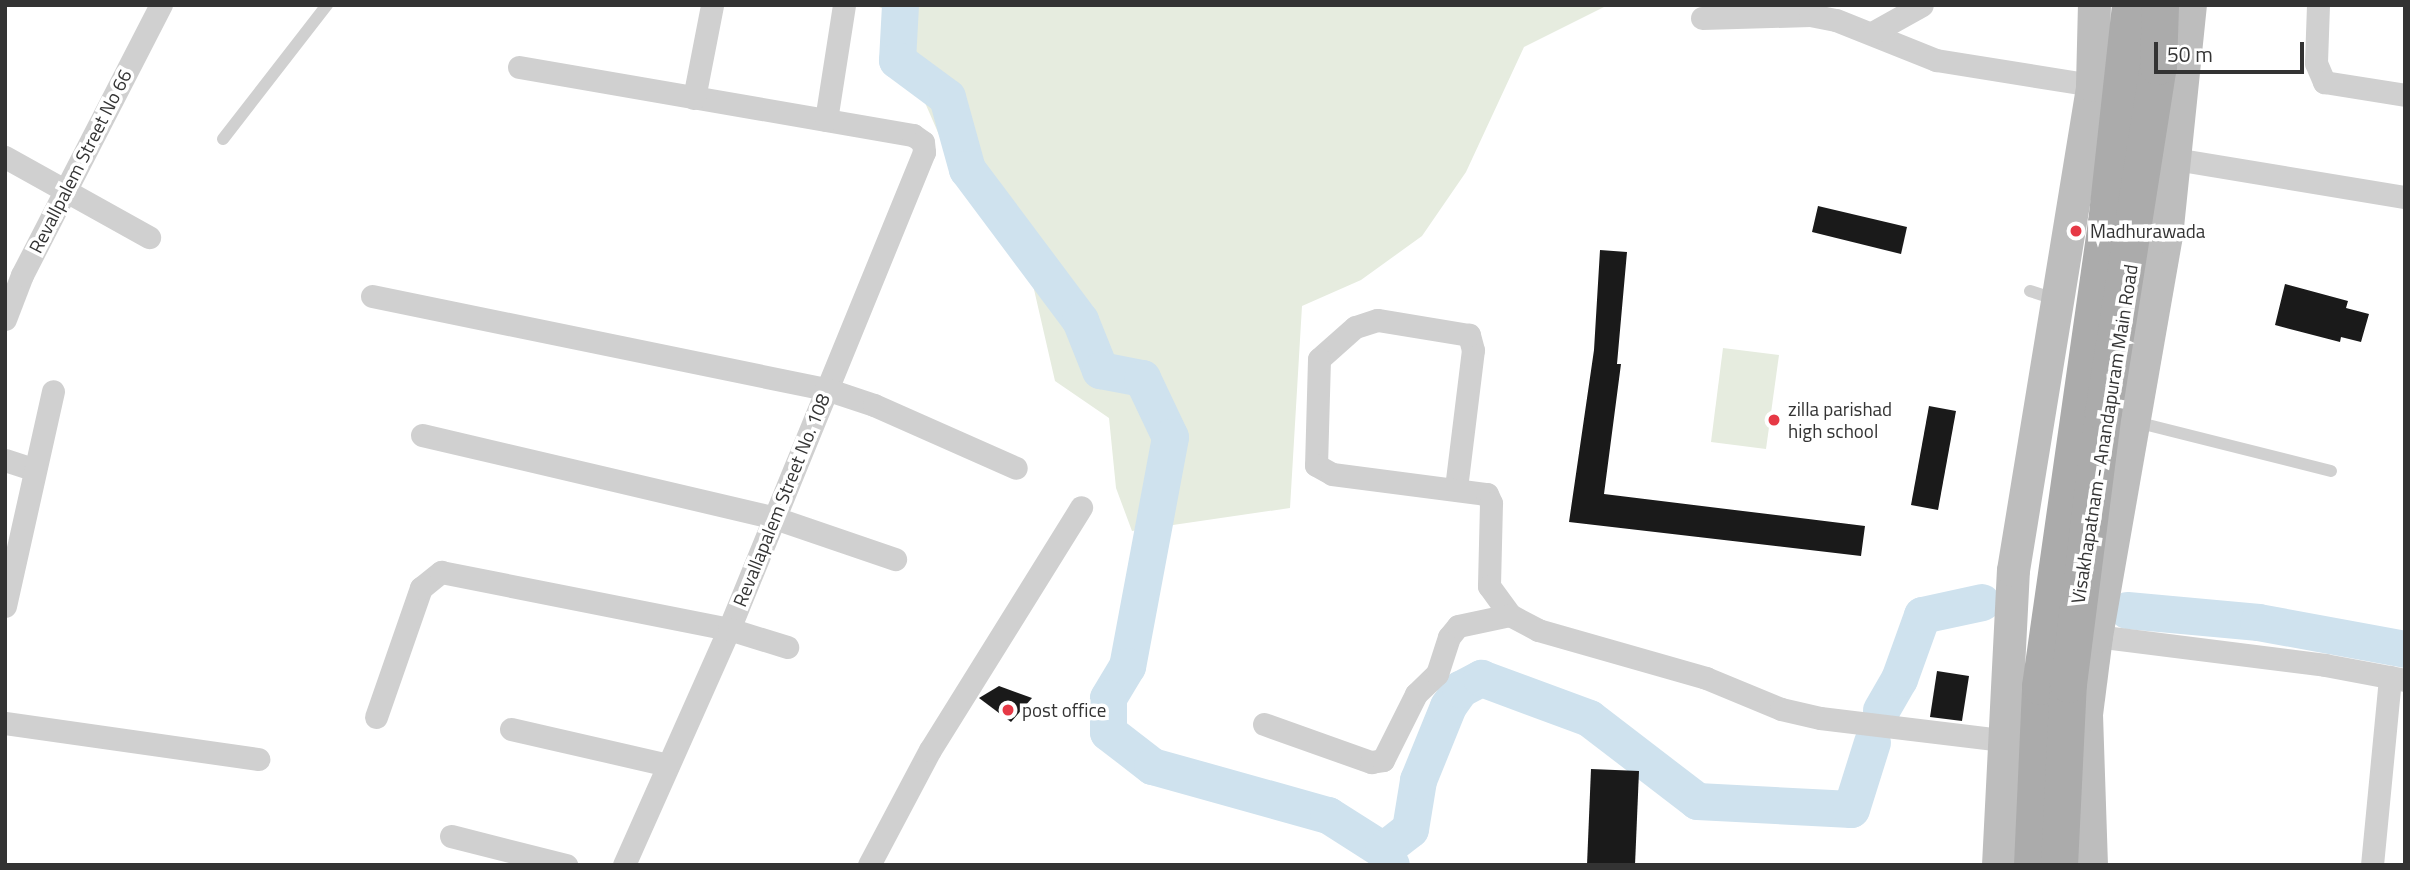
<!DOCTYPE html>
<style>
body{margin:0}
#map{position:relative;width:2410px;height:870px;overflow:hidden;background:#fff;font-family:"Titillium Web",sans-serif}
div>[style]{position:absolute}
.green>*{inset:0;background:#e6ecdf}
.river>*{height:37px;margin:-18.5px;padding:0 18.5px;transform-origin:18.5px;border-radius:18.5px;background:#cfe2ee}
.building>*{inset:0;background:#1a1a1a}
.lane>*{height:12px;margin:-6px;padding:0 6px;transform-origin:6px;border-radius:6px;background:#d0d0d0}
.street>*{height:23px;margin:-11.5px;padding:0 11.5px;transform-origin:11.5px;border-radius:11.5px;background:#d0d0d0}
.secondary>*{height:33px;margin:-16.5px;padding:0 16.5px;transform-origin:16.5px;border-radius:16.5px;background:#bdbdbd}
.primary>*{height:37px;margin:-18.5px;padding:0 18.5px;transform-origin:18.5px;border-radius:18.5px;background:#ababab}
.dots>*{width:19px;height:19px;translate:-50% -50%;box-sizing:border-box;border:4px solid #fff;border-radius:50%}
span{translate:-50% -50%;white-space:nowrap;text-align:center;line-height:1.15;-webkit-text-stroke:7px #fff;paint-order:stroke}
.street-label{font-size:19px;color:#333}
.poi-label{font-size:19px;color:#333}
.left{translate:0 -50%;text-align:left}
.frame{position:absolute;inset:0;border:7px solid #333;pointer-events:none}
.scale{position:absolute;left:2154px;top:42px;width:150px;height:32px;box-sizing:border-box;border:4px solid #333;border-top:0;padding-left:9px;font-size:21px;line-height:24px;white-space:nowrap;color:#333;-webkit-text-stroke:5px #fff;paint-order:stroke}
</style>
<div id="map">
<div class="green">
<div style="clip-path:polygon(874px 5px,1608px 5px,1524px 47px,1466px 172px,1422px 236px,1361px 280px,1302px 306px,1290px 508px,1132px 531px,1116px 488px,1109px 418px,1055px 381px,1030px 272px,994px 229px,940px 137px,884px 9px)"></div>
<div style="clip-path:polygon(1723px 348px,1779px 355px,1766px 449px,1711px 442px)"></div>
</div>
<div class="river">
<div style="left:900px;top:5px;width:55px;rotate:93.1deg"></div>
<div style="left:897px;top:60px;width:62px;rotate:36.5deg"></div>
<div style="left:947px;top:97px;width:75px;rotate:74.5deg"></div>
<div style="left:967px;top:169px;width:189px;rotate:53.2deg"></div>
<div style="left:1080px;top:320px;width:54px;rotate:68.2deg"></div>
<div style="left:1100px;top:370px;width:43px;rotate:10.8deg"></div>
<div style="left:1142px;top:378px;width:65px;rotate:64.6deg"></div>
<div style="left:1170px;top:437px;width:233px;rotate:100.6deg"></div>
<div style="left:1127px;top:666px;width:37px;rotate:121deg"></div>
<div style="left:1108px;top:698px;width:34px;rotate:90deg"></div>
<div style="left:1108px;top:732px;width:56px;rotate:37.7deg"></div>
<div style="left:1152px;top:766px;width:183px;rotate:15.6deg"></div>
<div style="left:1328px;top:815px;width:65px;rotate:32.5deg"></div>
<div style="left:1383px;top:850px;width:17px;rotate:62deg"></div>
<div style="left:2127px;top:610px;width:132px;rotate:5.2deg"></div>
<div style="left:2258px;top:622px;width:149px;rotate:10.4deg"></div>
<div style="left:1881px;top:710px;width:36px;rotate:-60deg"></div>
<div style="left:1899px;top:679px;width:68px;rotate:-70.2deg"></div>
<div style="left:1922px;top:615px;width:61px;rotate:-12.2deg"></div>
<div style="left:1383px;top:850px;width:34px;rotate:-38deg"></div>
<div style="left:1410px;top:829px;width:50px;rotate:-80.7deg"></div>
<div style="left:1418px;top:780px;width:80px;rotate:-67.9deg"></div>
<div style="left:1448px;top:706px;width:21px;rotate:-55deg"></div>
<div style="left:1460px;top:689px;width:24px;rotate:-28deg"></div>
<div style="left:1481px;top:678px;width:115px;rotate:20.3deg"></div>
<div style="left:1589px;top:718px;width:136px;rotate:37.5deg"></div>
<div style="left:1697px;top:801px;width:154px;rotate:3deg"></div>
<div style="left:1851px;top:809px;width:70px;rotate:-72.6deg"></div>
</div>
<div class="building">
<div style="clip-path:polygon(1818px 206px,1907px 227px,1901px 254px,1812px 232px)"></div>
<div style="clip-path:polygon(1600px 250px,1627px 252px,1617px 364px,1621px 364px,1604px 494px,1865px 526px,1861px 556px,1569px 522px,1594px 350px)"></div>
<div style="clip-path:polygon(2285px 284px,2348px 301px,2346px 308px,2369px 314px,2361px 342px,2341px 337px,2340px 342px,2275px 325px)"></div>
<div style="clip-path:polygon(1929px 406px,1956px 411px,1938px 510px,1911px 505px)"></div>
<div style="clip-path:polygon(1937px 671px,1969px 676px,1962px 721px,1930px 717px)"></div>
<div style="clip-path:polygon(999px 686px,1032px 698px,1011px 722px,979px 698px)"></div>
<div style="clip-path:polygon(1591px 769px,1639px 771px,1635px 865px,1587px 865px)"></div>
</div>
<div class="lane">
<div style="left:223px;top:139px;width:170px;rotate:-52.2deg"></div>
<div style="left:2030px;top:291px;width:26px;rotate:18deg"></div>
<div style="left:2136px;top:422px;width:201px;rotate:14.1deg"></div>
</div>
<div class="street">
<div style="left:2318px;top:5px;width:58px;rotate:92deg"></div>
<div style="left:2316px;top:63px;width:21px;rotate:67deg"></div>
<div style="left:2324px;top:82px;width:82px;rotate:9.1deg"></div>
<div style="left:1702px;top:18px;width:108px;rotate:-1.6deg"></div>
<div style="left:1810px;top:15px;width:26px;rotate:11deg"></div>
<div style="left:1836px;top:20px;width:108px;rotate:21.8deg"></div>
<div style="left:1936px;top:60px;width:158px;rotate:9.1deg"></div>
<div style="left:1872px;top:33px;width:57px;rotate:-29.2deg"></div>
<div style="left:519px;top:67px;width:400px;rotate:9.8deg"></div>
<div style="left:913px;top:135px;width:12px;rotate:35deg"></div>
<div style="left:923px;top:142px;width:10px;rotate:84deg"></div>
<div style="left:924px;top:152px;width:515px;rotate:112.23deg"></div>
<div style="left:729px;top:629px;width:258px;rotate:114deg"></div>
<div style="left:694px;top:98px;width:95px;rotate:-79deg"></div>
<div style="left:826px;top:120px;width:116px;rotate:-81.1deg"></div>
<div style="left:5px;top:157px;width:165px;rotate:29.1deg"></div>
<div style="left:2175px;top:159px;width:233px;rotate:9.4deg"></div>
<div style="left:372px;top:296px;width:463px;rotate:11.6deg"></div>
<div style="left:826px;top:389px;width:51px;rotate:18.4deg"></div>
<div style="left:874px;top:405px;width:155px;rotate:23.9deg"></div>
<div style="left:5px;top:319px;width:47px;rotate:-68.9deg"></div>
<div style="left:22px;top:275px;width:304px;rotate:-62.8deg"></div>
<div style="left:422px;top:435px;width:363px;rotate:13.2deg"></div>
<div style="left:775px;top:518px;width:127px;rotate:18.9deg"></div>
<div style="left:5px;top:460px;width:29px;rotate:18deg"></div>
<div style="left:1456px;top:488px;width:139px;rotate:-83deg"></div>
<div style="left:1473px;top:350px;width:16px;rotate:-105deg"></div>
<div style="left:1469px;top:335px;width:93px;rotate:-170.7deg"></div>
<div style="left:1377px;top:320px;width:23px;rotate:162deg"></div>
<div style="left:1355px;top:327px;width:48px;rotate:138.4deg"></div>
<div style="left:1319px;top:359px;width:106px;rotate:91.6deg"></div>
<div style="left:1316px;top:465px;width:18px;rotate:29deg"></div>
<div style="left:1332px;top:474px;width:156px;rotate:7.4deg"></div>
<div style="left:1487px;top:494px;width:10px;rotate:66deg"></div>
<div style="left:1491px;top:503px;width:83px;rotate:91.4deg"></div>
<div style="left:1489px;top:586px;width:36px;rotate:54deg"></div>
<div style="left:1510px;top:615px;width:32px;rotate:28deg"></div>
<div style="left:1538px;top:630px;width:175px;rotate:15.9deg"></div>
<div style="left:1706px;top:678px;width:81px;rotate:22.5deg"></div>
<div style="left:1781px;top:709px;width:40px;rotate:13deg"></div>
<div style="left:1820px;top:718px;width:184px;rotate:6.9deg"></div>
<div style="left:5px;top:606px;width:220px;rotate:-77.4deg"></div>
<div style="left:2096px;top:636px;width:231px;rotate:7.2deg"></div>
<div style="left:2325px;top:665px;width:81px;rotate:10.6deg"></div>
<div style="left:376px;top:717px;width:137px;rotate:-70.8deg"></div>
<div style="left:421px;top:588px;width:26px;rotate:-39deg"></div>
<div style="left:441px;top:572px;width:294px;rotate:11.2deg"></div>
<div style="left:729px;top:629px;width:61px;rotate:17.2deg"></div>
<div style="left:5px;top:723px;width:256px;rotate:8.1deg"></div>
<div style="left:1264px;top:724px;width:114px;rotate:19.6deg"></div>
<div style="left:1371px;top:762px;width:12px;rotate:-9deg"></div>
<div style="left:1383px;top:760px;width:74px;rotate:-63.4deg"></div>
<div style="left:1416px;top:694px;width:29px;rotate:-44deg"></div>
<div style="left:1437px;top:674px;width:39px;rotate:-72deg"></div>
<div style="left:1449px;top:637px;width:14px;rotate:-51deg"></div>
<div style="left:1458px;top:626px;width:53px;rotate:-11.9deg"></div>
<div style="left:511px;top:729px;width:161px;rotate:12.9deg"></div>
<div style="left:451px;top:836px;width:119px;rotate:14.2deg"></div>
<div style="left:869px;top:865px;width:130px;rotate:-62.1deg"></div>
<div style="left:930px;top:750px;width:286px;rotate:-58.1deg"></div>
<div style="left:2372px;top:865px;width:189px;rotate:-84.5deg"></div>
</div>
<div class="secondary">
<div style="left:1998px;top:865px;width:295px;rotate:-87.1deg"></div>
<div style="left:2013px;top:570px;width:491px;rotate:-80.7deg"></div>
<div style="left:2092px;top:85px;width:80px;rotate:-88.6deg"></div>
<div style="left:2091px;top:865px;width:151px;rotate:-91.9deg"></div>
<div style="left:2086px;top:714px;width:79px;rotate:-82.7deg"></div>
<div style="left:2096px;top:636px;width:406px;rotate:-80.1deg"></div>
<div style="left:2166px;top:236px;width:232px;rotate:-84.1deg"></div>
</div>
<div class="primary">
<div style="left:2032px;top:865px;width:179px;rotate:-87.4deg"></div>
<div style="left:2040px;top:686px;width:468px;rotate:-81.9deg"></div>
<div style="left:2106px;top:223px;width:219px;rotate:-83.7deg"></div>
<div style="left:2059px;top:865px;width:181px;rotate:-87.2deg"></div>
<div style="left:2068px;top:684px;width:274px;rotate:-82.7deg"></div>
<div style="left:2103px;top:412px;width:350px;rotate:-81deg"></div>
<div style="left:2158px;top:66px;width:61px;rotate:-88.1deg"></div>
</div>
<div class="dots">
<div style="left:2076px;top:231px;background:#e63946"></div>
<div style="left:1774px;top:420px;background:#e63946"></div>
<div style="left:1008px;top:710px;background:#e63946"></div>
</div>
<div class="street-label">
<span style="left:80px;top:161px;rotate:-63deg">Revallpalem Street No 66</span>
<span style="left:2104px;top:434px;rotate:-81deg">Visakhapatnam - Anandapuram Main Road</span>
<span style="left:781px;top:500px;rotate:-68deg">Revallapalem Street No. 108</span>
</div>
<div class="poi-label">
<span class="left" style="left:2090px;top:231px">Madhurawada</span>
<span class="left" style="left:1788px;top:420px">zilla parishad<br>high school</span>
<span class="left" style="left:1022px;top:710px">post office</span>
</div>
<div class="frame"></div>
<div class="scale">50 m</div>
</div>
